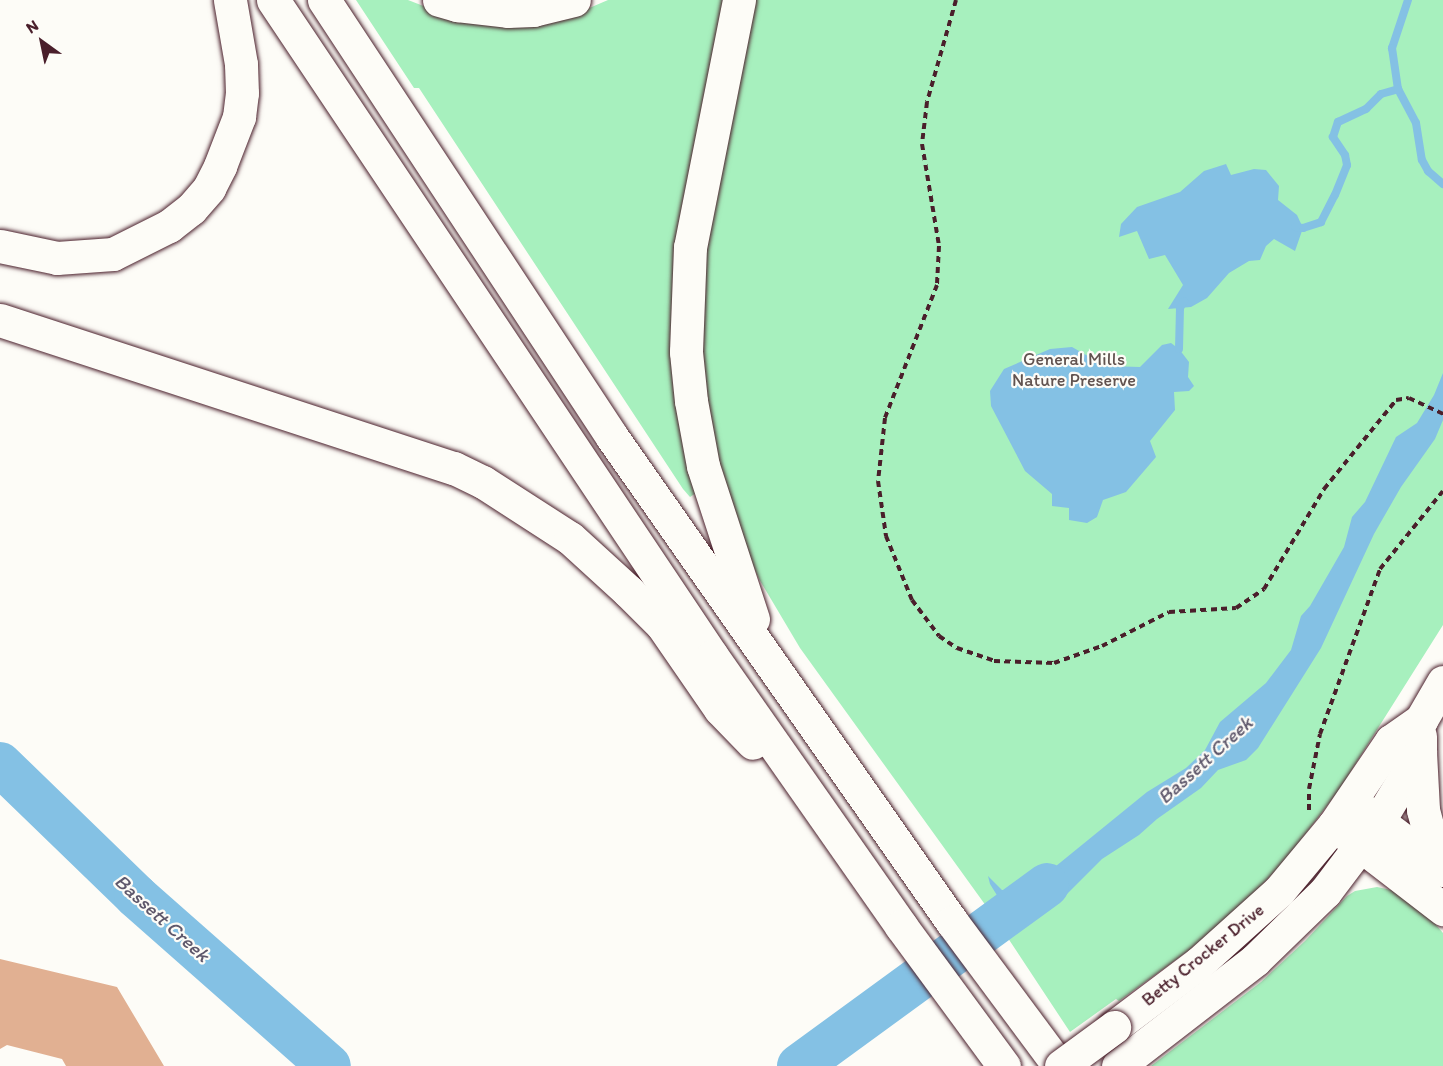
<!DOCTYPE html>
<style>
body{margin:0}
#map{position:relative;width:1443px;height:1066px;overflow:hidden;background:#fdfcf7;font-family:Itim,sans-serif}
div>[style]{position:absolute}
.green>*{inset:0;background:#a7f0be}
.water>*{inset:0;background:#84c1e4}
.stream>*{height:8px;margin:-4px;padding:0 4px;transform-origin:4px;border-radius:4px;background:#84c1e4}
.river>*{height:44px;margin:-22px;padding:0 22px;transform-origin:22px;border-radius:22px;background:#84c1e4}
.building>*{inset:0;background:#e1b092}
.path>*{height:4px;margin-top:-2px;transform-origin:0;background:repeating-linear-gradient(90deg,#4a1f2b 0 6px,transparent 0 10.5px)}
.roads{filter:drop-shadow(0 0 2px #4a1f2b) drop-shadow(0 0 2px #4a1f2b)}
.minor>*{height:33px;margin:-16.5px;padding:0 16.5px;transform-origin:16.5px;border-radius:16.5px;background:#fdfcf7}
.highway>*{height:33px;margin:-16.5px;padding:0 16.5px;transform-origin:16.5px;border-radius:16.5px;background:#fdfcf7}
.bridges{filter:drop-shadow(0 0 2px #4a1f2b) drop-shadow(0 0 2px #4a1f2b)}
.minor-bridge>*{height:33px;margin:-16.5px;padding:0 16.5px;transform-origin:16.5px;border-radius:16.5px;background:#fdfcf7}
span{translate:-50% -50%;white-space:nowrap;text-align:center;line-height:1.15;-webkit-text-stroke:4.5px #fdfcf7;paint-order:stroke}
.park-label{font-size:18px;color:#615350}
.street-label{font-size:18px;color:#4a1f2b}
.water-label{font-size:20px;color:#5e586c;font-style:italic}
.north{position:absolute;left:12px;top:12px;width:60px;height:60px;-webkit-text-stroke:4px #fdfcf7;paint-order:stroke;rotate:327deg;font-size:16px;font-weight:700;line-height:24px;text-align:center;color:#4a1f2b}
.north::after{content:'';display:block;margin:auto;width:21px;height:27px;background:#4a1f2b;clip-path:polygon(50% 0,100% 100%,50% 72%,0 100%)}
</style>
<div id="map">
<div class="green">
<div style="clip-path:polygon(356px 0,408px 0,426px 7px,580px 12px,608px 0,730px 0,689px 196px,699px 491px,690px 497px,683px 489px,419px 88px,414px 88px)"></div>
<div style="clip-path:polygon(753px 0,1443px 0,1443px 625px,1339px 790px,1287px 858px,1251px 897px,1188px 951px,1119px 1001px,1116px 999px,1070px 1032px,994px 917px,800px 648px,759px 579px,733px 522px,701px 386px,701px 264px)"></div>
<div style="clip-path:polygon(1377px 887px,1396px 891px,1425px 912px,1443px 933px,1443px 1066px,1151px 1066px,1261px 982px,1305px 941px,1347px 896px,1355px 891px)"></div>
</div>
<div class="water">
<div style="clip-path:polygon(1226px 164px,1231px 175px,1254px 169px,1266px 170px,1279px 186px,1278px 200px,1297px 215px,1303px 228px,1295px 251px,1274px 239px,1266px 246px,1260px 260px,1249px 261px,1229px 273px,1207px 298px,1191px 307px,1168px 309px,1183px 285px,1165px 255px,1149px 259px,1137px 231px,1119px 237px,1121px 224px,1137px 207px,1180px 192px,1204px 171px)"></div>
<div style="clip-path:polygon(1171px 343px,1179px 349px,1189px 362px,1188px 377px,1194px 386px,1189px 391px,1174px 392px,1175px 410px,1150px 441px,1156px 457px,1126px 492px,1103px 500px,1097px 517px,1087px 523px,1069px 520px,1069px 508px,1052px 506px,1052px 494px,1025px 471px,991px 406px,990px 391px,1004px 369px,1050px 349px,1072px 347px,1095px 360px,1105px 362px,1108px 366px,1140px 367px,1162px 345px)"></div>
<div style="clip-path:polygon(1443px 373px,1443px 420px,1435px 439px,1401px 487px,1374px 534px,1321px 648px,1258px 748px,1246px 760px,1218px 770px,1201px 788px,1157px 819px,1139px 835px,1102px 859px,1060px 901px,1051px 901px,1041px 911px,1022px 919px,1017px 927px,1006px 927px,993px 909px,998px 897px,990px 884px,988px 876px,1002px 890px,1013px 891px,1029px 888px,1147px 792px,1186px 768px,1205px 750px,1220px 722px,1266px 683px,1291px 650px,1301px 616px,1310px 606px,1344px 547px,1352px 517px,1365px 502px,1396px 437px,1417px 423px,1434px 395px)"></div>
</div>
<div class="stream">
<div style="left:1408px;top:0;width:51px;rotate:108.4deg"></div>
<div style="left:1392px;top:48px;width:41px;rotate:81.7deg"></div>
<div style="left:1398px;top:89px;width:38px;rotate:62deg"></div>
<div style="left:1416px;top:123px;width:37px;rotate:81deg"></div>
<div style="left:1422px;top:160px;width:13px;rotate:61deg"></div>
<div style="left:1428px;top:171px;width:20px;rotate:41deg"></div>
<div style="left:1295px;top:227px;width:8px;rotate:7deg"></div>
<div style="left:1303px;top:228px;width:19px;rotate:-18deg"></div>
<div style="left:1321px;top:222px;width:30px;rotate:-63deg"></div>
<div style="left:1335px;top:195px;width:32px;rotate:-68deg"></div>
<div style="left:1347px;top:165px;width:10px;rotate:-101deg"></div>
<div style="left:1345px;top:155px;width:22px;rotate:-124deg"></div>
<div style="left:1333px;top:137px;width:16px;rotate:-72deg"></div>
<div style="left:1338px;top:122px;width:31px;rotate:-25deg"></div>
<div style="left:1366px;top:109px;width:21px;rotate:-45deg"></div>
<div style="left:1381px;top:94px;width:18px;rotate:-16deg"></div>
<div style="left:1179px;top:349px;width:41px;rotate:-88.6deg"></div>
<div style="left:1180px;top:308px;width:8px;rotate:-60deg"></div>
</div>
<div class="river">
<div style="left:0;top:764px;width:190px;rotate:44.1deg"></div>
<div style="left:136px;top:896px;width:257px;rotate:41.4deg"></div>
<div style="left:799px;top:1066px;width:307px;rotate:-36.1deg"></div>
</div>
<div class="building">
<div style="clip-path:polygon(0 959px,117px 987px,164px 1066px,66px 1066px,62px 1059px,7px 1045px,0 1049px)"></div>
</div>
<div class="path">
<div style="left:956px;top:0;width:106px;rotate:105.9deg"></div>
<div style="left:927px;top:102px;width:42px;rotate:96.8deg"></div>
<div style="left:922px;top:144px;width:103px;rotate:80.5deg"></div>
<div style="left:939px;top:246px;width:39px;rotate:93deg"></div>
<div style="left:937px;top:285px;width:143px;rotate:111.4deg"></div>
<div style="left:885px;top:418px;width:63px;rotate:96.3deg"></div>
<div style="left:878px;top:481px;width:56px;rotate:81.7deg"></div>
<div style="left:886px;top:536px;width:69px;rotate:67.9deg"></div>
<div style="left:912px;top:600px;width:45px;rotate:53.1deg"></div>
<div style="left:939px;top:636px;width:22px;rotate:34deg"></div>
<div style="left:957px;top:648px;width:39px;rotate:19deg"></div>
<div style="left:994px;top:661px;width:60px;rotate:1.9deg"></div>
<div style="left:1054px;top:663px;width:51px;rotate:-19.5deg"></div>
<div style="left:1102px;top:646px;width:75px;rotate:-26.9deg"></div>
<div style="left:1169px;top:612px;width:67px;rotate:-3.4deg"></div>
<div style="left:1236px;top:608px;width:34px;rotate:-34deg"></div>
<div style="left:1264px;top:589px;width:117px;rotate:-59deg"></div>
<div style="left:1324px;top:489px;width:114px;rotate:-51deg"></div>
<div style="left:1396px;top:400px;width:13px;rotate:-9deg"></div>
<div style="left:1409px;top:398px;width:38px;rotate:25deg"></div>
<div style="left:1309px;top:810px;width:21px;rotate:-90deg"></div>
<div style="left:1309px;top:789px;width:56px;rotate:-78.7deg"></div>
<div style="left:1320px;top:734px;width:176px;rotate:-70deg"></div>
<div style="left:1380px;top:569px;width:100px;rotate:-51.1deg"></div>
</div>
<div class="roads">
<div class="minor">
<div style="left:1114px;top:1027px;width:106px;rotate:-37deg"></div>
<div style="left:1199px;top:963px;width:108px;rotate:-42deg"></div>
<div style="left:1279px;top:891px;width:86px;rotate:-50.2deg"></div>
<div style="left:1334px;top:825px;width:102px;rotate:-55.8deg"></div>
<div style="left:1391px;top:741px;width:37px;rotate:-35deg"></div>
<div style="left:1421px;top:720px;width:44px;rotate:-59.9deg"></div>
<div style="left:1118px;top:1066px;width:173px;rotate:-37.7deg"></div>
<div style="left:1255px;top:960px;width:98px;rotate:-44.2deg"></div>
<div style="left:1325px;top:892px;width:88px;rotate:-52.9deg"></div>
<div style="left:1378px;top:822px;width:82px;rotate:-59deg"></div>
<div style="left:1420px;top:752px;width:16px;rotate:-90deg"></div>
</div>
<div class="highway">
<div style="left:273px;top:0;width:789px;rotate:56.21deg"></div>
<div style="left:712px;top:656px;width:330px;rotate:55deg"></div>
<div style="left:901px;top:926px;width:174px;rotate:53.7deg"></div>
<div style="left:324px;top:0;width:523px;rotate:56.61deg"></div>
<div style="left:612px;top:437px;width:592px;rotate:54.97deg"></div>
<div style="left:952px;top:922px;width:179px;rotate:53.4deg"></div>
<div style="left:439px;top:0;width:19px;rotate:16deg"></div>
<div style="left:457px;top:5px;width:51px;rotate:6.7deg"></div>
<div style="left:508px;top:11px;width:25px;rotate:-2deg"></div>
<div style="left:533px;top:10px;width:42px;rotate:-13.7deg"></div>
<div style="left:739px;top:0;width:252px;rotate:101.2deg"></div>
<div style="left:690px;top:247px;width:105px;rotate:92.2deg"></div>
<div style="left:686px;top:352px;width:49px;rotate:84.2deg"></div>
<div style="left:691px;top:401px;width:66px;rotate:79.5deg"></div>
<div style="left:703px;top:466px;width:161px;rotate:71.9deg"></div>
<div style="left:0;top:246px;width:58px;rotate:11.9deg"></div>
<div style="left:57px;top:258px;width:56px;rotate:-4.1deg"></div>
<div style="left:113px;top:254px;width:63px;rotate:-26.6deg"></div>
<div style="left:169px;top:226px;width:28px;rotate:-38deg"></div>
<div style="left:191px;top:209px;width:28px;rotate:-49deg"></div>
<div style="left:209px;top:188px;width:25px;rotate:-63deg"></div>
<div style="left:220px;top:166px;width:53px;rotate:-68.8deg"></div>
<div style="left:239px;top:117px;width:24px;rotate:-83deg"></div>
<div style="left:242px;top:93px;width:29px;rotate:-92deg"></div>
<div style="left:241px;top:64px;width:65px;rotate:-99.8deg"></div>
<div style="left:0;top:320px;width:478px;rotate:18.1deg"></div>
<div style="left:454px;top:468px;width:32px;rotate:26deg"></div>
<div style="left:483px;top:482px;width:103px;rotate:32.8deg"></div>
<div style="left:570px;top:538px;width:79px;rotate:42.4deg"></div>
<div style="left:628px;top:591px;width:48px;rotate:45deg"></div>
<div style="left:662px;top:625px;width:102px;rotate:55.4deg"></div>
<div style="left:720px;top:709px;width:47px;rotate:45.9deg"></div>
<div style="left:1420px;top:752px;width:58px;rotate:87deg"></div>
<div style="left:1423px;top:810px;width:58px;rotate:75deg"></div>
<div style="left:1351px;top:801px;width:115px;rotate:36.9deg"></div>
<div style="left:1334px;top:825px;width:138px;rotate:37.6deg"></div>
</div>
</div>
<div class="bridges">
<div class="minor-bridge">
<div style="left:1061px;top:1066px;width:66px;rotate:-36.3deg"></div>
</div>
</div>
<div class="park-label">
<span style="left:1074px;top:370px">General Mills<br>Nature Preserve</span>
</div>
<div class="street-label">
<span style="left:1203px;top:955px;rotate:-39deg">Betty Crocker Drive</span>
</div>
<div class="water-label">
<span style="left:1205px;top:760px;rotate:-42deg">Bassett Creek</span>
<span style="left:162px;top:918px;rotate:42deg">Bassett Creek</span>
</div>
<div class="north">N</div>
</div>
